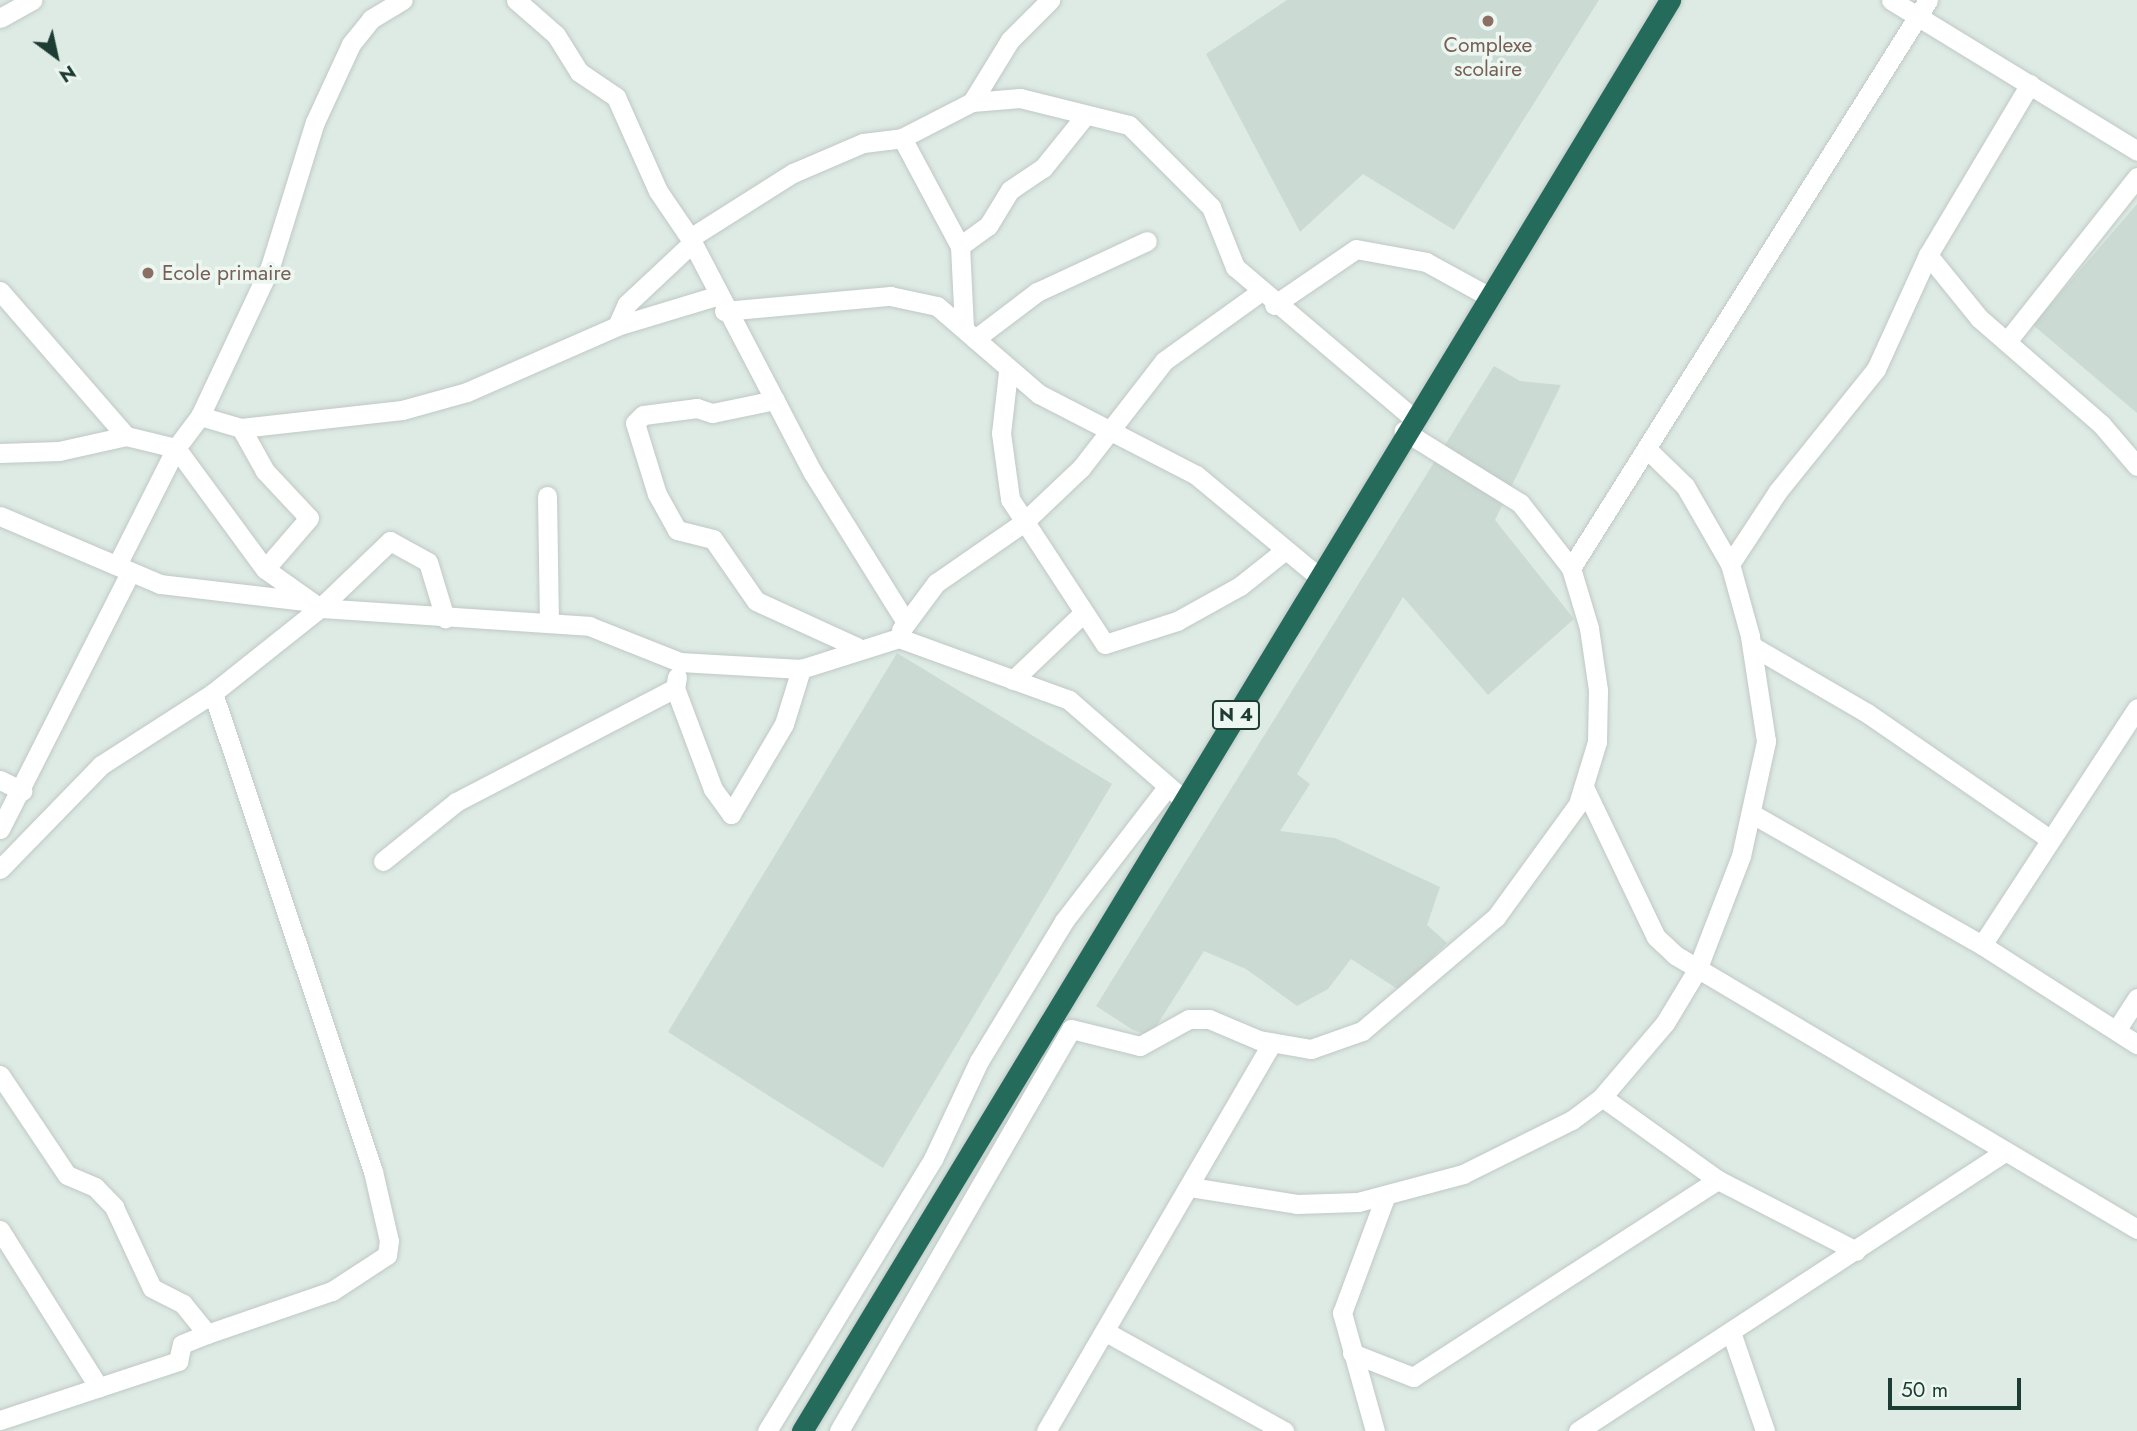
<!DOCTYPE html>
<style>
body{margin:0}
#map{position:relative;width:2137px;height:1431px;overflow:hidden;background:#ddebe4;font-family:Jost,sans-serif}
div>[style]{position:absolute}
.built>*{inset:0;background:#cbdbd3}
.roads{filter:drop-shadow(0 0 2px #c0c8c6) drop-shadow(0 0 2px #c0c8c6)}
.street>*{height:19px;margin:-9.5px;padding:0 9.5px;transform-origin:9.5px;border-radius:9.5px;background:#fff}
.highway>*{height:21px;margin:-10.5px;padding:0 10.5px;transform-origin:10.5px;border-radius:10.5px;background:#256b5b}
.dots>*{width:19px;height:19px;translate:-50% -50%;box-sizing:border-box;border:4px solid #edf7f2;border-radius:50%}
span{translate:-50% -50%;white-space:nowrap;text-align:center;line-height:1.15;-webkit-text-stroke:7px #edf7f2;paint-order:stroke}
.shield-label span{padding:2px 5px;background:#edf7f2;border:2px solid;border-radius:5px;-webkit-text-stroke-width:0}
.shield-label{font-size:19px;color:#1d3c33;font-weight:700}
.education-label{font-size:21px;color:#785e54}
.left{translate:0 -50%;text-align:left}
.north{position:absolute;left:21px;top:21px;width:70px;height:70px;-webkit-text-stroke:5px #edf7f2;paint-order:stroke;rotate:147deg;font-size:19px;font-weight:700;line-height:28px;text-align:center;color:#1d3c33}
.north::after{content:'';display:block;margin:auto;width:24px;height:32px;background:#1d3c33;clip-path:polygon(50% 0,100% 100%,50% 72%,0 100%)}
.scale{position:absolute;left:1888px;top:1378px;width:133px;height:32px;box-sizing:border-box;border:4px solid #1d3c33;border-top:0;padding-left:9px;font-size:21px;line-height:24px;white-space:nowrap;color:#1d3c33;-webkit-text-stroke:5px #edf7f2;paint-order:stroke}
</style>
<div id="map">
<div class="built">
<div style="clip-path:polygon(1287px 0,1599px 0,1454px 230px,1363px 174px,1300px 232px,1206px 54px)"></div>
<div style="clip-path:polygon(2137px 204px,2137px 413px,2033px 325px)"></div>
<div style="clip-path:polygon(1494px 366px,1520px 381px,1561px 385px,1495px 520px,1574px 619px,1488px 695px,1403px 597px,1297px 774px,1310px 784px,1280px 831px,1335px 838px,1440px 887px,1427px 925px,1447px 943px,1399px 990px,1351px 959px,1328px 989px,1297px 1006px,1246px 969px,1204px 951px,1150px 1036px,1133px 1030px,1096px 1006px)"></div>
<div style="clip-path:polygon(897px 653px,1112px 784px,883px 1168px,668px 1032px)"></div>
</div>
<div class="roads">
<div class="street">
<div style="left:516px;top:0;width:53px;rotate:41.2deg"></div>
<div style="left:556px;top:35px;width:44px;rotate:58.1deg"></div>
<div style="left:579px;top:72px;width:45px;rotate:34deg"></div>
<div style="left:616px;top:97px;width:103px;rotate:65.9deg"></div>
<div style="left:658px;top:191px;width:57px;rotate:55.8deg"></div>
<div style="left:690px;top:238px;width:265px;rotate:62.4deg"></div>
<div style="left:813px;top:473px;width:172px;rotate:58.1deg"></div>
<div style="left:1891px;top:0;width:289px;rotate:31.5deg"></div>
<div style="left:0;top:18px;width:37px;rotate:-29deg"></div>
<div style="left:972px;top:102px;width:48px;rotate:-4.8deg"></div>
<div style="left:1020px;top:98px;width:112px;rotate:13.9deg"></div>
<div style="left:1129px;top:125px;width:116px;rotate:45deg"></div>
<div style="left:1211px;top:207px;width:65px;rotate:68.2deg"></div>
<div style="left:1235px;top:267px;width:233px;rotate:40.3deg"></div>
<div style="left:902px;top:138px;width:123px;rotate:61.8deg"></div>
<div style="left:960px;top:246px;width:82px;rotate:87.2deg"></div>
<div style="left:690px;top:238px;width:122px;rotate:-32.3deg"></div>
<div style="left:793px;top:173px;width:76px;rotate:-23.2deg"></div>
<div style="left:863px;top:143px;width:39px;rotate:-7deg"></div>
<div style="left:902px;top:138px;width:79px;rotate:-27.2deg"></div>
<div style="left:972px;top:102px;width:73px;rotate:-58.5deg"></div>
<div style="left:1010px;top:40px;width:57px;rotate:-45deg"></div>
<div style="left:960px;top:246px;width:34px;rotate:-36deg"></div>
<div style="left:988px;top:226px;width:42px;rotate:-58.6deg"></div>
<div style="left:1010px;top:190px;width:40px;rotate:-34deg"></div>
<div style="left:1043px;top:168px;width:65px;rotate:-51.2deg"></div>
<div style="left:1928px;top:255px;width:81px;rotate:51deg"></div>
<div style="left:1979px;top:318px;width:162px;rotate:41deg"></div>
<div style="left:2101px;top:424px;width:55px;rotate:49.4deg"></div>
<div style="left:0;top:291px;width:192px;rotate:49deg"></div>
<div style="left:126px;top:436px;width:51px;rotate:13.5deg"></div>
<div style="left:176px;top:448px;width:150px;rotate:53.7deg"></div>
<div style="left:265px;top:569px;width:67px;rotate:35.3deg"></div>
<div style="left:320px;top:608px;width:270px;rotate:3.8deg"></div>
<div style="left:589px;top:626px;width:98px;rotate:21.6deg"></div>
<div style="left:680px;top:662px;width:121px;rotate:3.3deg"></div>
<div style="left:801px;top:669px;width:103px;rotate:-17.6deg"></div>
<div style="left:899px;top:638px;width:181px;rotate:20deg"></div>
<div style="left:1069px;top:700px;width:154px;rotate:41deg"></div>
<div style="left:1274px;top:305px;width:99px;rotate:-34.3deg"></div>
<div style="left:1356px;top:249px;width:71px;rotate:10.5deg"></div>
<div style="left:1426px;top:262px;width:73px;rotate:28.7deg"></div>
<div style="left:724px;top:311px;width:167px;rotate:-5.2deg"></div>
<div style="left:890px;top:296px;width:48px;rotate:12deg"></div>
<div style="left:937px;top:306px;width:135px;rotate:40.8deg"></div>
<div style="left:1039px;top:394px;width:177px;rotate:27.3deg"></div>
<div style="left:1196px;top:475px;width:160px;rotate:39.7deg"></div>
<div style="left:617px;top:326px;width:24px;rotate:-66deg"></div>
<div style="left:627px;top:304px;width:89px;rotate:-43.2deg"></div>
<div style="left:975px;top:339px;width:78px;rotate:-37.2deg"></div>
<div style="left:1037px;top:292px;width:121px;rotate:-24.9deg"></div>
<div style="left:2008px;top:340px;width:208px;rotate:-51.6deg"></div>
<div style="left:1008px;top:372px;width:61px;rotate:96.5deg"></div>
<div style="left:1001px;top:433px;width:67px;rotate:82.2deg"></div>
<div style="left:1010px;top:499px;width:173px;rotate:56.8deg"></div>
<div style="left:1105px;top:644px;width:76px;rotate:-17.7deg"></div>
<div style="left:1177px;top:621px;width:72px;rotate:-29.1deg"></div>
<div style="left:1240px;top:586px;width:56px;rotate:-38.5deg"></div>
<div style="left:775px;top:400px;width:64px;rotate:168.3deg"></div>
<div style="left:712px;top:413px;width:16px;rotate:-162deg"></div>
<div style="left:697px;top:408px;width:54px;rotate:172.6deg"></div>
<div style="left:643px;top:415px;width:11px;rotate:135deg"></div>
<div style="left:635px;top:423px;width:74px;rotate:72.8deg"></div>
<div style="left:657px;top:494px;width:41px;rotate:60.9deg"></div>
<div style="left:677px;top:530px;width:37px;rotate:14deg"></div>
<div style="left:713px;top:539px;width:75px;rotate:55.3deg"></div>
<div style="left:756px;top:601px;width:111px;rotate:24.5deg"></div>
<div style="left:200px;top:416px;width:43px;rotate:16.3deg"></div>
<div style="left:241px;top:428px;width:162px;rotate:-6.4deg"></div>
<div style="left:402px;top:410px;width:67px;rotate:-15.5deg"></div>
<div style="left:467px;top:392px;width:164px;rotate:-23.7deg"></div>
<div style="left:617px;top:326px;width:103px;rotate:-16.9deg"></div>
<div style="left:241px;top:428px;width:49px;rotate:60.8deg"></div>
<div style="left:265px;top:471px;width:64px;rotate:46.9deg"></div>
<div style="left:309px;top:518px;width:67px;rotate:130.8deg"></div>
<div style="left:0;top:453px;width:59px;rotate:-1.9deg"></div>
<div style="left:59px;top:451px;width:69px;rotate:-12.6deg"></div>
<div style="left:547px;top:496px;width:127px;rotate:89.1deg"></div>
<div style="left:0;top:516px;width:174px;rotate:23deg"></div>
<div style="left:160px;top:584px;width:145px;rotate:6.7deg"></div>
<div style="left:1730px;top:564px;width:87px;rotate:-56.7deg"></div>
<div style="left:1778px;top:491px;width:156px;rotate:-51.2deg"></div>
<div style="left:1876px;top:369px;width:125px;rotate:-65.5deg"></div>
<div style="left:1928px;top:255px;width:199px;rotate:-59.2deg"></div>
<div style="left:117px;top:565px;width:131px;rotate:-63.2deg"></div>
<div style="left:176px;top:448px;width:40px;rotate:-53deg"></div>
<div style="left:200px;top:416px;width:165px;rotate:-64.8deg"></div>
<div style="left:270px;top:267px;width:152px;rotate:-72.8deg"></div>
<div style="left:315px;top:122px;width:86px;rotate:-65.2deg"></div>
<div style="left:351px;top:44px;width:32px;rotate:-51deg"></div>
<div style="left:371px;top:19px;width:37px;rotate:-31deg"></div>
<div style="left:1571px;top:568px;width:671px;rotate:-57.85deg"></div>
<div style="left:901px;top:630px;width:59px;rotate:-53.3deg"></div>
<div style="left:936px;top:583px;width:107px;rotate:-34.7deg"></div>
<div style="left:1024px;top:522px;width:79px;rotate:-43.5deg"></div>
<div style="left:1081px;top:468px;width:135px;rotate:-52.2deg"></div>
<div style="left:1164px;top:361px;width:118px;rotate:-35.7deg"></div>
<div style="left:1752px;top:646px;width:133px;rotate:30.2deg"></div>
<div style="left:1867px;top:713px;width:219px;rotate:34.6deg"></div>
<div style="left:677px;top:677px;width:11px;rotate:100deg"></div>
<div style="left:675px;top:688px;width:108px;rotate:69.4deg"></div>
<div style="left:713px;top:789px;width:31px;rotate:54deg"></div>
<div style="left:731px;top:814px;width:104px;rotate:-59.5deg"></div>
<div style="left:784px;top:724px;width:58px;rotate:-72.8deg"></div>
<div style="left:1013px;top:680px;width:95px;rotate:-43.7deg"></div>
<div style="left:0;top:780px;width:25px;rotate:26deg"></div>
<div style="left:1585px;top:789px;width:164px;rotate:64.4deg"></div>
<div style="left:1656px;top:937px;width:26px;rotate:43deg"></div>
<div style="left:1675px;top:955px;width:537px;rotate:30.67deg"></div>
<div style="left:1754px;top:815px;width:262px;rotate:29.7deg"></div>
<div style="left:1982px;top:945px;width:184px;rotate:32.6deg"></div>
<div style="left:0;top:829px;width:287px;rotate:-63.1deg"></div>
<div style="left:383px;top:861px;width:94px;rotate:-38.9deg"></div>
<div style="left:456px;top:802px;width:247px;rotate:-27.5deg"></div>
<div style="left:0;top:869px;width:145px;rotate:-45.8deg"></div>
<div style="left:101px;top:765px;width:133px;rotate:-32.7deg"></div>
<div style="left:213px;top:693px;width:137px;rotate:-38.5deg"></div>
<div style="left:320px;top:608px;width:97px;rotate:-43.7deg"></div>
<div style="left:390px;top:541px;width:43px;rotate:28.9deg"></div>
<div style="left:428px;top:562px;width:59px;rotate:73.1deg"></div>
<div style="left:1982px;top:945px;width:283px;rotate:-56.8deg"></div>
<div style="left:2117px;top:1029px;width:37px;rotate:-57deg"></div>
<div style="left:0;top:1075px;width:120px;rotate:56.2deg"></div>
<div style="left:67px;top:1175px;width:30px;rotate:23deg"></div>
<div style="left:95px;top:1187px;width:28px;rotate:46deg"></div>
<div style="left:114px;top:1207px;width:89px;rotate:64.9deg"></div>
<div style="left:152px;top:1288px;width:35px;rotate:27deg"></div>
<div style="left:183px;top:1304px;width:38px;rotate:51deg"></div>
<div style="left:207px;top:1334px;width:132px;rotate:-19deg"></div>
<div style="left:332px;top:1291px;width:66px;rotate:-33.2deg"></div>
<div style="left:387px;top:1255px;width:14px;rotate:-82deg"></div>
<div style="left:389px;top:1241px;width:72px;rotate:-102.9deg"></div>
<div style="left:373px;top:1171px;width:504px;rotate:-108.51deg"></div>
<div style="left:1602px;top:1097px;width:143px;rotate:35.6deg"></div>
<div style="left:1718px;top:1180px;width:155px;rotate:27.2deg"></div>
<div style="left:1190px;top:1187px;width:108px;rotate:9deg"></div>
<div style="left:1297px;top:1204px;width:61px;rotate:-1.9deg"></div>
<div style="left:1358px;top:1202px;width:109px;rotate:-14.9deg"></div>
<div style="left:1463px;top:1174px;width:122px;rotate:-26.4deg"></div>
<div style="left:1572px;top:1120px;width:38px;rotate:-37deg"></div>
<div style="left:1602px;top:1097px;width:97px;rotate:-49.6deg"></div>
<div style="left:1665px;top:1023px;width:62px;rotate:-58.9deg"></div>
<div style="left:1697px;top:970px;width:122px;rotate:-68.9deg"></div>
<div style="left:1741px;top:856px;width:118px;rotate:-77.7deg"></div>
<div style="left:1766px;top:741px;width:106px;rotate:-98.7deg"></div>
<div style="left:1750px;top:636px;width:75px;rotate:-105.5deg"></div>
<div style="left:1730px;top:564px;width:90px;rotate:-120deg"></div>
<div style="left:1685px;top:486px;width:50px;rotate:-135.8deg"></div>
<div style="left:0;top:1230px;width:186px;rotate:57.9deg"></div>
<div style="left:1106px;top:1332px;width:204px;rotate:29.1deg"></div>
<div style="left:1731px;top:1332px;width:105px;rotate:71deg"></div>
<div style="left:1352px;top:1353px;width:66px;rotate:21.5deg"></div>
<div style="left:1413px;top:1377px;width:363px;rotate:-32.9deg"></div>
<div style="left:0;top:1420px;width:188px;rotate:-18.3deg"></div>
<div style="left:178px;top:1361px;width:17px;rotate:-77deg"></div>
<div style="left:182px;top:1344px;width:27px;rotate:-22deg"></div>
<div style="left:767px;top:1431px;width:319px;rotate:-58.6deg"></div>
<div style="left:933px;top:1159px;width:108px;rotate:-64.9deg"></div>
<div style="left:979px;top:1061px;width:164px;rotate:-58.7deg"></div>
<div style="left:1064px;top:921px;width:170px;rotate:-52.4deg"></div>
<div style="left:839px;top:1431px;width:464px;rotate:-60deg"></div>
<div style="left:1071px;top:1029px;width:71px;rotate:13.8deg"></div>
<div style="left:1140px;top:1046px;width:56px;rotate:-28.9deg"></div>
<div style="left:1189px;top:1019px;width:20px"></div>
<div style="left:1209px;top:1019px;width:54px;rotate:22.8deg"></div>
<div style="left:1259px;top:1040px;width:53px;rotate:9.8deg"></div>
<div style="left:1311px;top:1049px;width:54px;rotate:-19.4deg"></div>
<div style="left:1362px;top:1031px;width:176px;rotate:-40.4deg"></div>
<div style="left:1496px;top:917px;width:140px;rotate:-54deg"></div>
<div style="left:1578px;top:804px;width:65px;rotate:-73deg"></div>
<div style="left:1597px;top:742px;width:52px;rotate:-88.9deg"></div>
<div style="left:1598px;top:690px;width:63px;rotate:-98.3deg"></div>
<div style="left:1589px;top:628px;width:63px;rotate:-106.7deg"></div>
<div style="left:1571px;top:568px;width:83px;rotate:-128.1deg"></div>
<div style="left:1520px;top:503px;width:137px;rotate:-148.2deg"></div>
<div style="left:1046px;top:1431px;width:449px;rotate:-59.8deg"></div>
<div style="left:1375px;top:1431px;width:123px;rotate:-105.6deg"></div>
<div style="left:1342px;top:1313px;width:126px;rotate:-69.6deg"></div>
<div style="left:1578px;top:1431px;width:511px;rotate:-33.19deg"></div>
</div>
<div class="highway">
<div style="left:802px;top:1431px;width:1674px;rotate:-58.76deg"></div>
</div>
</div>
<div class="dots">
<div style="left:1488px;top:21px;background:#8d6e63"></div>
<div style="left:148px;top:273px;background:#8d6e63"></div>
</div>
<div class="shield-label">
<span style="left:1236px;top:715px">N 4</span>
</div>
<div class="education-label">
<span style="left:1488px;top:57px">Complexe<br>scolaire</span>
<span class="left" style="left:162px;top:273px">Ecole primaire</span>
</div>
<div class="north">N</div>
<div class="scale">50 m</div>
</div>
